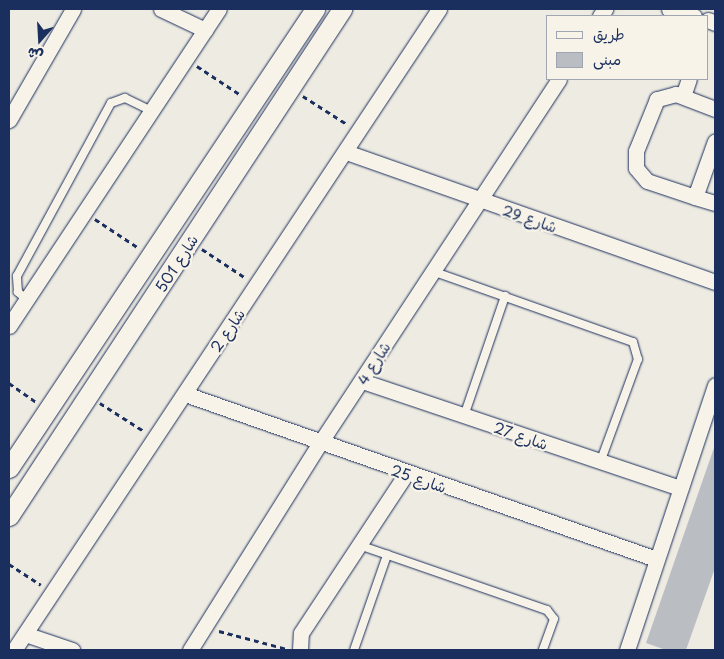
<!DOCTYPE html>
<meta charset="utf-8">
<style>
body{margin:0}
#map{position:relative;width:724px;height:659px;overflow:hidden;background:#eeebe2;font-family:"Playpen Sans","Playpen Sans Arabic",sans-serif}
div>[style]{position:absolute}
.building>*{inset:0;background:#babdc2}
.path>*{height:2.5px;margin-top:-1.25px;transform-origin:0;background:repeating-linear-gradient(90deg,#1b2f5e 0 5px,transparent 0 9px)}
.roads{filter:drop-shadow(0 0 1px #1b2f5e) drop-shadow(0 0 1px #1b2f5e)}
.service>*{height:8px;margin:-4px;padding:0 4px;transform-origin:4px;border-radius:4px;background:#f7f3e8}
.minor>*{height:15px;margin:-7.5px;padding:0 7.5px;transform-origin:7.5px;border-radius:7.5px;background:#f7f3e8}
.tertiary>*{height:19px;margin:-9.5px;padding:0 9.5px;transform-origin:9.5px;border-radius:9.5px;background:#f7f3e8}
span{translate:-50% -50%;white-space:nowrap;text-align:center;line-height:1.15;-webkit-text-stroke:4.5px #f7f3e8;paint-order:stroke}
.street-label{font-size:15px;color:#1b2f5e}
.frame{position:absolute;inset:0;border:10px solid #1b2f5e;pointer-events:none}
.legend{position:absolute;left:546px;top:15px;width:162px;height:65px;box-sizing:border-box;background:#f7f3e8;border:1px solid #9fa5b1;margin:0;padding:6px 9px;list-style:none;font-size:15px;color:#1b2f5e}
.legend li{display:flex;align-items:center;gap:10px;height:25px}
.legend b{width:25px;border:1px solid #9fa5b1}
.north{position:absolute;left:15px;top:15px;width:50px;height:50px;-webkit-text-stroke:4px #f7f3e8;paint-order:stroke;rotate:199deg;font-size:14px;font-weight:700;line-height:20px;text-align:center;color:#1b2f5e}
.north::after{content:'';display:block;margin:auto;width:18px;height:22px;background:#1b2f5e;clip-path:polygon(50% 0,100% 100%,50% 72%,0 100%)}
</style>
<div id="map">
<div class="building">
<div style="clip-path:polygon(715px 445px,715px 568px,686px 650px,666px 650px,646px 643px)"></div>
</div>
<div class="path">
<div style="left:197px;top:66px;width:53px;rotate:33.4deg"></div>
<div style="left:303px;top:96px;width:52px;rotate:32.5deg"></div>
<div style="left:95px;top:219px;width:53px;rotate:33.4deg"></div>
<div style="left:202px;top:249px;width:53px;rotate:33.4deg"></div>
<div style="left:9px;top:383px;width:33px;rotate:35deg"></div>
<div style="left:100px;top:403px;width:52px;rotate:32.5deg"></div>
<div style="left:9px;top:564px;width:38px;rotate:33deg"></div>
<div style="left:219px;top:631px;width:70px;rotate:14.8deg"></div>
</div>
<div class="roads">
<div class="service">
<div style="left:432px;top:271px;width:213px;rotate:19.5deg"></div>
<div style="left:633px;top:342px;width:18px;rotate:74deg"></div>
<div style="left:638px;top:359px;width:111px;rotate:110.1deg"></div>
<div style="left:26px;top:299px;width:11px;rotate:-139deg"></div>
<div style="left:18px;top:292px;width:16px;rotate:-94deg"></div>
<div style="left:17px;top:276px;width:197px;rotate:-61.5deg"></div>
<div style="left:111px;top:103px;width:15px;rotate:-20deg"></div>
<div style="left:125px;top:98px;width:28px;rotate:26deg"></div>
<div style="left:464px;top:416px;width:127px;rotate:-71.1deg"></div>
<div style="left:359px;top:545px;width:199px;rotate:19.1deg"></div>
<div style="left:547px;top:610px;width:11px;rotate:52deg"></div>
<div style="left:554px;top:619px;width:33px;rotate:110deg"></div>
<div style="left:354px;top:650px;width:101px;rotate:-70.8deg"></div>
</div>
<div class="minor">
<div style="left:161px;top:9px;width:49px;rotate:25.5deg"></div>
<div style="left:669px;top:9px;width:26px;rotate:16deg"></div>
<div style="left:600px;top:16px;width:9px;rotate:-54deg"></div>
<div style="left:708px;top:20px;width:8px;rotate:23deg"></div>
<div style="left:683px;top:96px;width:18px;rotate:-71deg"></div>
<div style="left:715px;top:109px;width:42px;rotate:-159deg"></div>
<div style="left:676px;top:94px;width:20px;rotate:165deg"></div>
<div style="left:657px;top:99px;width:56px;rotate:112deg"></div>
<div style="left:636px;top:151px;width:17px;rotate:90deg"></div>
<div style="left:636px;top:168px;width:17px;rotate:50deg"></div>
<div style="left:647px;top:181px;width:51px;rotate:18.4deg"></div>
<div style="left:695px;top:197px;width:59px;rotate:-70.3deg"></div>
<div style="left:9px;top:120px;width:128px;rotate:-60deg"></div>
<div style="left:346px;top:152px;width:391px;rotate:19.4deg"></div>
<div style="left:695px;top:197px;width:21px;rotate:17deg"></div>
<div style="left:9px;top:326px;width:380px;rotate:-56.5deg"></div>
<div style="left:362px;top:381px;width:336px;rotate:18.6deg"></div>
<div style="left:185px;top:394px;width:498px;rotate:19.3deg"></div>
<div style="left:25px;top:634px;width:50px;rotate:18.8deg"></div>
<div style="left:14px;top:650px;width:769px;rotate:-56.45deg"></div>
<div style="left:190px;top:650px;width:244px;rotate:-57.9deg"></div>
<div style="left:320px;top:443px;width:435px;rotate:-56.7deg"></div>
<div style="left:300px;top:650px;width:17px;rotate:-87deg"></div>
<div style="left:301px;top:633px;width:191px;rotate:-56.6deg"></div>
<div style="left:627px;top:650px;width:279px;rotate:-71.6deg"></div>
</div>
<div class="tertiary">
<div style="left:9px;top:468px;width:552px;rotate:-56.31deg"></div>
<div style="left:9px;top:516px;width:607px;rotate:-56.7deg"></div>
</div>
</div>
<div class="street-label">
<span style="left:530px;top:218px;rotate:19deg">شارع 29</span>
<span style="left:176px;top:263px;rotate:-57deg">شارع 501</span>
<span style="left:227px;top:330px;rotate:-56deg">شارع 2</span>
<span style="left:373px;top:363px;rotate:-57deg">شارع 4</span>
<span style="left:521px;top:435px;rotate:19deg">شارع 27</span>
<span style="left:419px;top:478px;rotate:19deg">شارع 25</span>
</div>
<div class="frame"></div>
<ul class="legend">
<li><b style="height:6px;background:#f7f3e8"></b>طريق</li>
<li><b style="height:14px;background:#babdc2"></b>مبنى</li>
</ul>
<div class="north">ش</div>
</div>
